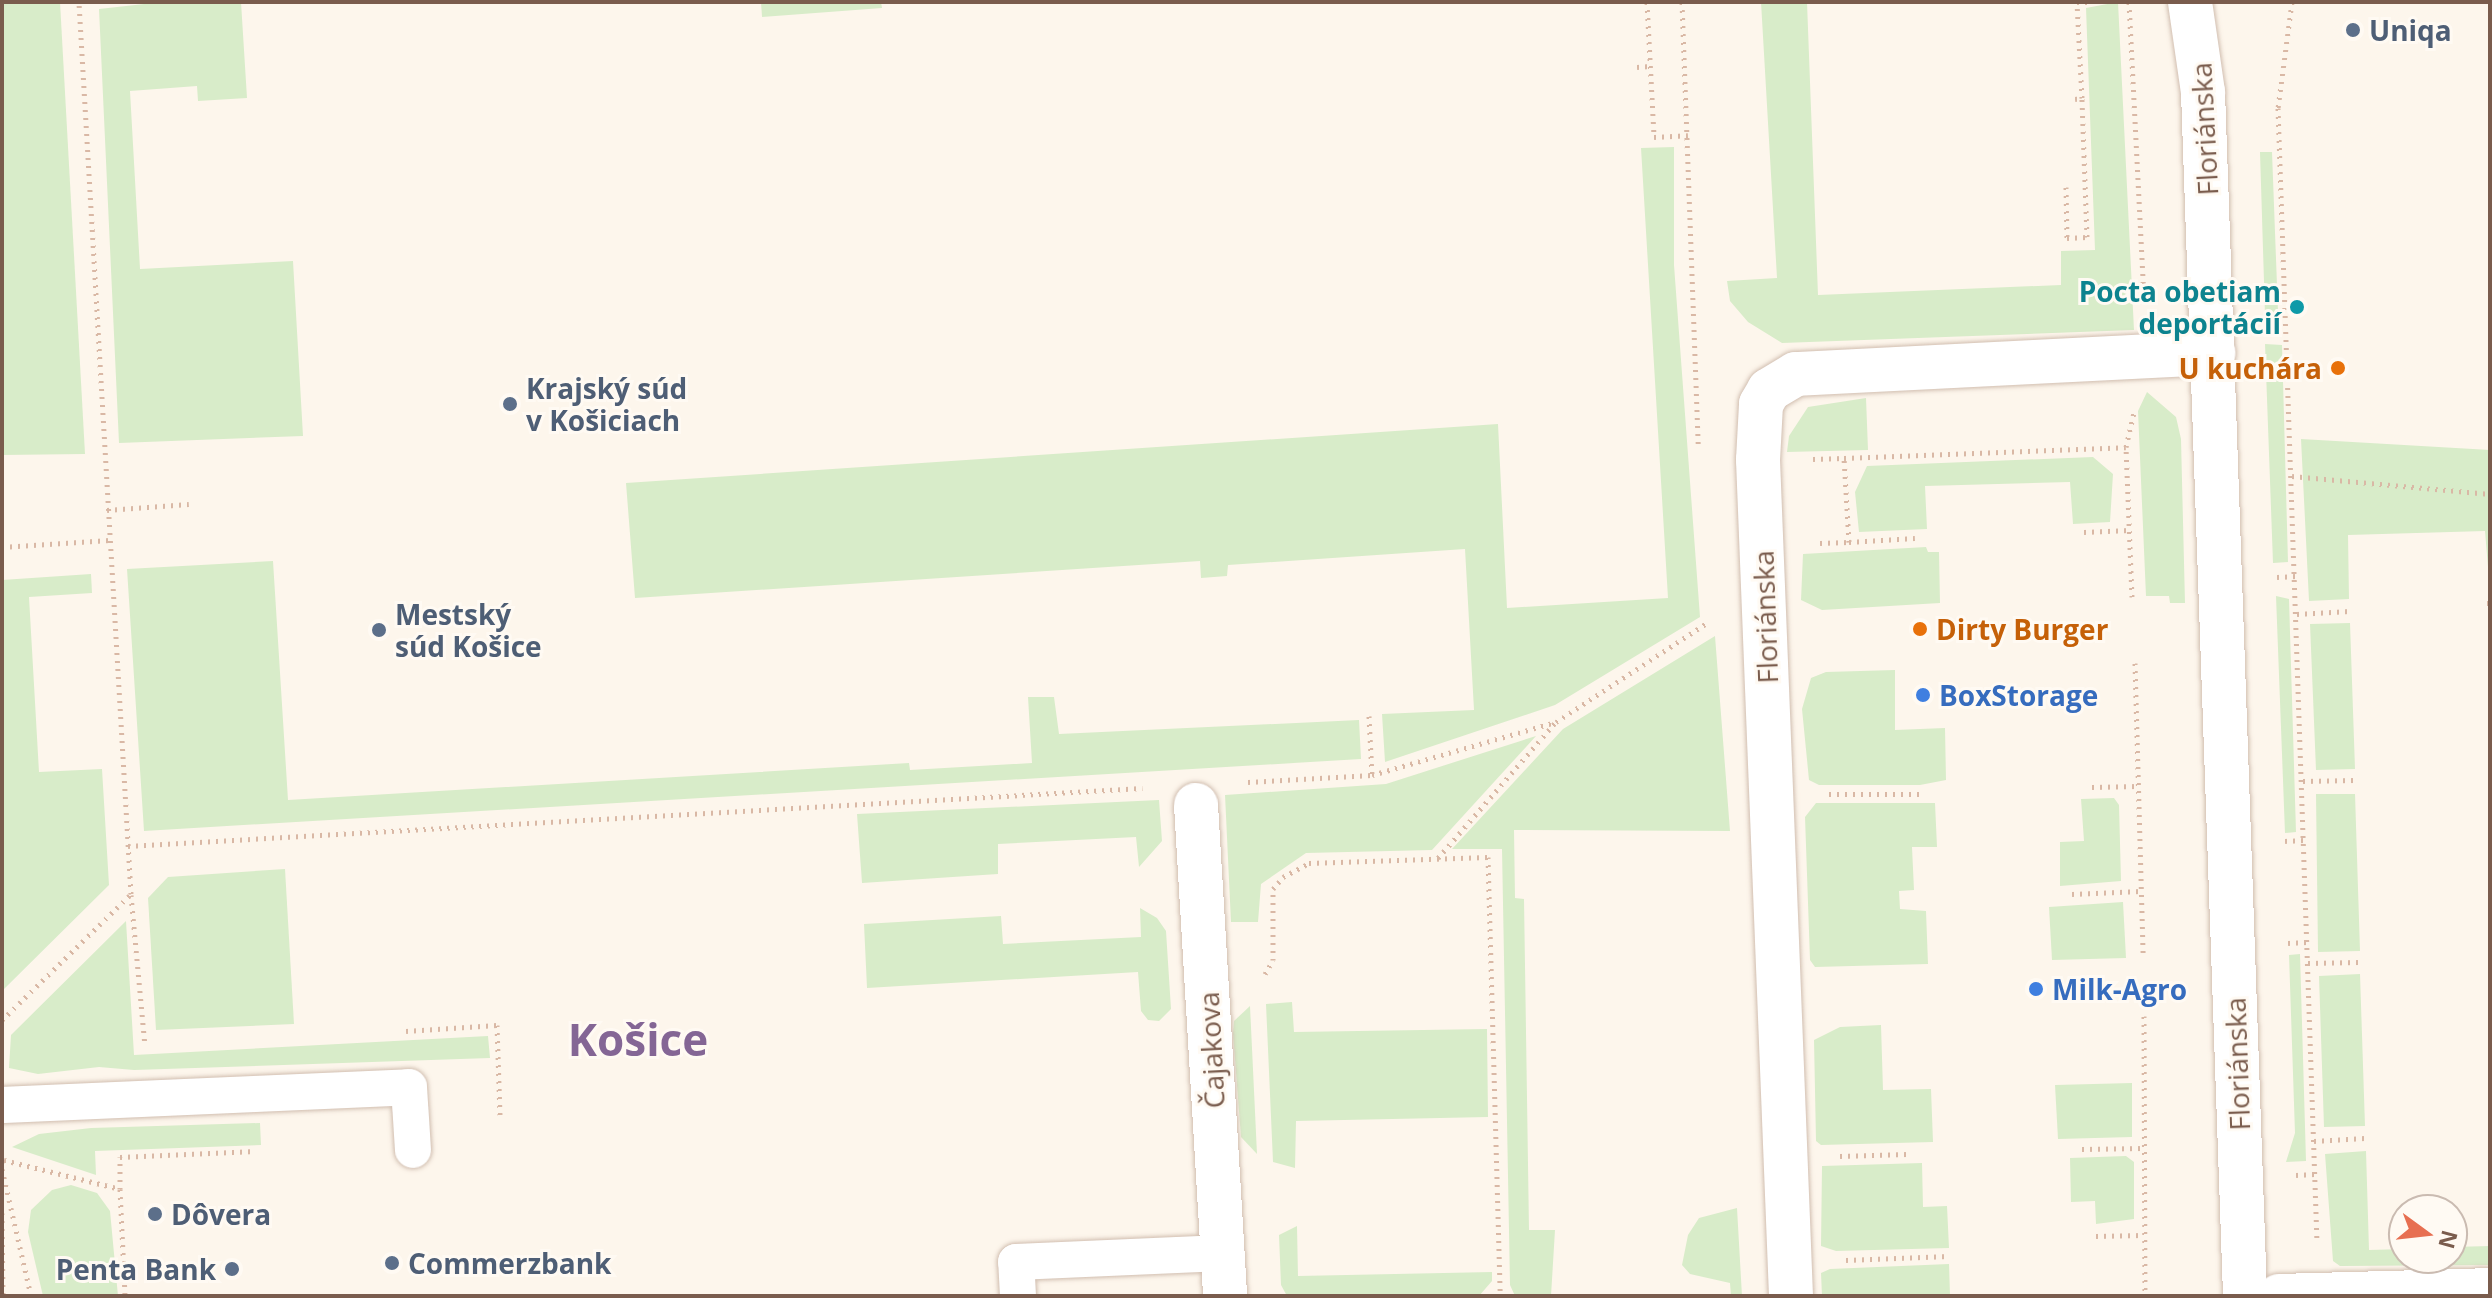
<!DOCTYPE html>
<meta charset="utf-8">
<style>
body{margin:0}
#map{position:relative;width:2492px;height:1298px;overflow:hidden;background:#fdf6ec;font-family:"Open Sans",sans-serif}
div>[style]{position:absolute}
.green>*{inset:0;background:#d8ecc9}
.path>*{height:5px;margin-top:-2.5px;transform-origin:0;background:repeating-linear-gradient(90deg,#d9b8a5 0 2px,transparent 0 8px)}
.roads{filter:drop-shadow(0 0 2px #d1beb0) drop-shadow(0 0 2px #d1beb0)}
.lane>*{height:36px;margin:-18px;padding:0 18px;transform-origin:18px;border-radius:18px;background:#fff}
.street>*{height:44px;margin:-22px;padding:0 22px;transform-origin:22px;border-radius:22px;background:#fff}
.dots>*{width:22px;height:22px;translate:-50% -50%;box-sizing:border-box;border:4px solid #fffaf3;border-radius:50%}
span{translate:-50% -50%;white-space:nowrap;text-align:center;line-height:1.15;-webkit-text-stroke:6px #fffaf3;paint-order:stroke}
.service-label{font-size:28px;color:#4e5e75;font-weight:700}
.left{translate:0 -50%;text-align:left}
.right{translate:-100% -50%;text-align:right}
.street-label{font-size:28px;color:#7a5c4d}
.culture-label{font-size:28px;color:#0d838f;font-weight:700}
.food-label{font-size:28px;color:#c56008;font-weight:700}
.shop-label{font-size:28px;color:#366cbe;font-weight:700}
.town-label{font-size:44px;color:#846695;font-weight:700}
.frame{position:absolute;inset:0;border:4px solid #7a5c4d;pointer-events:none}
.north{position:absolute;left:2388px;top:1194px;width:80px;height:80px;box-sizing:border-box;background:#fffaf3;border:2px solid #cabbb1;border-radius:50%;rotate:105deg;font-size:22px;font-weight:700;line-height:32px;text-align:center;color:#7a5c4d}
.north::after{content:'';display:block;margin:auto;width:28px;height:36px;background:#e76f51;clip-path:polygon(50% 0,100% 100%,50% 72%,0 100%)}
</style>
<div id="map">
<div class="green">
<div style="clip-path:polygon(2px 2px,60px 2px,85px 454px,2px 455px)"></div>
<div style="clip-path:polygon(162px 2px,241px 2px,247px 98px,198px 101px,197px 86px,130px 91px,140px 269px,293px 261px,303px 436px,119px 443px,99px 9px)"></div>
<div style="clip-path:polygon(761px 2px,881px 2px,882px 8px,762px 17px)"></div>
<div style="clip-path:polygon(1761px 2px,1807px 2px,1818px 295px,2061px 285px,2061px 251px,2095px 250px,2086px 8px,2118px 2px,2134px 330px,1782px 343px,1748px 322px,1730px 301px,1727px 281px,1777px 278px)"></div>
<div style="clip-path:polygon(1674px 147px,1674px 265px,1700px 617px,1555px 705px,1385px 762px,1382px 714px,1474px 710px,1465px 549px,1228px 565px,1227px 576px,1201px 578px,1200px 561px,635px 598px,626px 483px,1498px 424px,1507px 608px,1668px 598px,1641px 148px)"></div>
<div style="clip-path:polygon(2260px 152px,2272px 152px,2278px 312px,2265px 314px)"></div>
<div style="clip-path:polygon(2265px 344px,2282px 345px,2288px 562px,2273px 563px)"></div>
<div style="clip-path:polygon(2147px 392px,2176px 417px,2181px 439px,2185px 603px,2170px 603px,2169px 596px,2146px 596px,2138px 411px)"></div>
<div style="clip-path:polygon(1866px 398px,1868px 450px,1787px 452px,1789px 436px,1808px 407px)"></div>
<div style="clip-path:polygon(2301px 439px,2490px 450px,2490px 591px,2485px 531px,2348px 535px,2349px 599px,2309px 601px)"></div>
<div style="clip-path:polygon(2093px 457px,2113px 474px,2110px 522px,2073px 524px,2070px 482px,1925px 486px,1927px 529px,1859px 532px,1855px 492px,1867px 466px)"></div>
<div style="clip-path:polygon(1926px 547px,1928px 552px,1939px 552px,1940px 603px,1822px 610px,1801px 600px,1803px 554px)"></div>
<div style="clip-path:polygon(273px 561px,288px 800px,909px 763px,910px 770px,1032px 763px,1028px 697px,1054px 697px,1059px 734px,1359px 720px,1361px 759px,144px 831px,127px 569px)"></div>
<div style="clip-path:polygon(91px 574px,92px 593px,29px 597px,39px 772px,102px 769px,109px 885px,2px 991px,2px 580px)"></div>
<div style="clip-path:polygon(2276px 596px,2289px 599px,2296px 832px,2285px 833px)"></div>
<div style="clip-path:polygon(2350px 623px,2355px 769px,2316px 770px,2310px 624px)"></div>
<div style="clip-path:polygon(1715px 636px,1730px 831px,1514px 830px,1515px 898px,1524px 899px,1529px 1230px,1555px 1230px,1551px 1296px,1515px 1296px,1510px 1285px,1502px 849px,1452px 849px,1563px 729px)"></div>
<div style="clip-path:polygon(1895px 670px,1895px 730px,1945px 728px,1946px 780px,1920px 785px,1819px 785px,1809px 780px,1802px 709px,1811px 678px,1826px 672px)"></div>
<div style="clip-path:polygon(1536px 736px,1432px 850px,1306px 853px,1261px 884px,1258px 922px,1231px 922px,1225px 795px,1386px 784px)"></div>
<div style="clip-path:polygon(2316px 794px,2355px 794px,2360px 951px,2318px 952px)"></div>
<div style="clip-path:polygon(2114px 798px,2119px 805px,2121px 881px,2060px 886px,2060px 842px,2084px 841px,2081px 799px)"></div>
<div style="clip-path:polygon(1159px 800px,1162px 841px,1139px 867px,1136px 837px,998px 844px,998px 874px,862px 883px,857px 814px)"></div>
<div style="clip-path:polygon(1816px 803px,1935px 803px,1937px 847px,1912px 847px,1914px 890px,1899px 891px,1900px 909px,1926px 911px,1928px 964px,1815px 967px,1810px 960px,1805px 817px)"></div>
<div style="clip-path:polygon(285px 869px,294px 1024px,156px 1030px,148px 898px,168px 877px)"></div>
<div style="clip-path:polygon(2123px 902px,2126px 958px,2052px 960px,2049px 907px)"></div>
<div style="clip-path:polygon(1140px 908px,1157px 918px,1166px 931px,1171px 1009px,1159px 1021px,1148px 1020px,1141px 1011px,1138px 972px,867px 988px,864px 924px,1001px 916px,1003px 944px,1141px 937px)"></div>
<div style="clip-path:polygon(126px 921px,134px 1055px,488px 1036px,490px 1058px,134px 1070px,99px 1067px,38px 1074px,9px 1068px,11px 1035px)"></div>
<div style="clip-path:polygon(2300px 954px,2306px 1161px,2286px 1162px,2295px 1133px,2289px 955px)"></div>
<div style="clip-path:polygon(2360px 974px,2365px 1126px,2324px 1127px,2319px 976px)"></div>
<div style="clip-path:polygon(1292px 1002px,1294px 1032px,1487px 1029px,1488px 1117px,1296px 1121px,1295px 1168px,1273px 1162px,1266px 1004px)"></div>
<div style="clip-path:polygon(1250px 1006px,1257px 1154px,1241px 1137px,1233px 1033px,1234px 1021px)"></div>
<div style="clip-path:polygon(1881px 1025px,1883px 1090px,1931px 1089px,1933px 1142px,1821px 1145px,1816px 1141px,1814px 1040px,1840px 1027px)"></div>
<div style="clip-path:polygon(2132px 1083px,2132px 1137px,2058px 1139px,2055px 1085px)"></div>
<div style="clip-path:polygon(260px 1123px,261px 1145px,95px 1151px,96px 1175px,12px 1147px,39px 1134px,91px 1128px)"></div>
<div style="clip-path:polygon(2366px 1151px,2369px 1250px,2404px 1249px,2404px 1258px,2452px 1258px,2452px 1247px,2490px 1246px,2490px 1265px,2340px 1266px,2333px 1261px,2325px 1154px)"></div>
<div style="clip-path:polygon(2126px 1156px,2134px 1162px,2134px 1219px,2096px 1224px,2095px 1201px,2071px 1202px,2070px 1158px)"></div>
<div style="clip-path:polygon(1922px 1163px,1923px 1207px,1947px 1206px,1949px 1248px,1836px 1251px,1821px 1246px,1822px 1166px)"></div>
<div style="clip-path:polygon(71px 1185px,97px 1193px,110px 1211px,118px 1296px,43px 1296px,28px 1232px,31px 1210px,52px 1190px)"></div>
<div style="clip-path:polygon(1737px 1208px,1742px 1296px,1731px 1296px,1730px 1283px,1690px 1274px,1682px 1265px,1688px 1235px,1699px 1218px)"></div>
<div style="clip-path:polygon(1297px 1226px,1298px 1276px,1492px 1272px,1492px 1281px,1479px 1296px,1287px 1296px,1281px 1285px,1279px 1235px)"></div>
<div style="clip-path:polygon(1949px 1264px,1950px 1296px,1822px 1296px,1821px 1273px,1830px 1269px)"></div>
</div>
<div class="path">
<div style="left:1647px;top:2px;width:135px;rotate:87deg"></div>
<div style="left:1654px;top:137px;width:34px;rotate:-3deg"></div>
<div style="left:1682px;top:2px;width:443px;rotate:87.9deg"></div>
<div style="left:2129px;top:2px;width:299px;rotate:87.1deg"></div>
<div style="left:2292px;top:2px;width:107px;rotate:97.5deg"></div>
<div style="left:2278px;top:108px;width:1132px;rotate:88.03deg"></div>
<div style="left:1637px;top:67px;width:13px;rotate:-4deg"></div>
<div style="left:2075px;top:99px;width:7px;rotate:-8deg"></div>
<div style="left:2082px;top:98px;width:96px;rotate:-93deg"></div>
<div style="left:2077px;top:2px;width:12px"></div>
<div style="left:2066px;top:187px;width:51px;rotate:88.9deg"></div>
<div style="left:2067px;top:238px;width:20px;rotate:-3deg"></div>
<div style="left:2087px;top:237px;width:139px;rotate:-92.1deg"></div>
<div style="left:1813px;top:459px;width:31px;rotate:-2deg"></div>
<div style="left:2292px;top:476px;width:199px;rotate:5.2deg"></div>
<div style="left:107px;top:510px;width:82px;rotate:-4.2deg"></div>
<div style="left:2084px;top:532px;width:46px;rotate:-2.5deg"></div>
<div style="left:1849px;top:542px;width:66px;rotate:-3.5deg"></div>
<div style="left:1820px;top:543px;width:29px;rotate:-2deg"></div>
<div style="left:1849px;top:542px;width:84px;rotate:-93.4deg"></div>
<div style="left:1844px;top:458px;width:282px;rotate:-2.2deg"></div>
<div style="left:2px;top:547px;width:108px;rotate:-3.7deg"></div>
<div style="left:2277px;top:577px;width:19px;rotate:-3deg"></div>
<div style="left:2132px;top:597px;width:150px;rotate:-92.3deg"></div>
<div style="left:2126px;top:447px;width:35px;rotate:-77deg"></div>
<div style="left:2487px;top:603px;width:3px"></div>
<div style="left:2297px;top:614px;width:53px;rotate:-3.2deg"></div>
<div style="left:2135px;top:663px;width:295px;rotate:88.4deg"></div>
<div style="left:1369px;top:716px;width:59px;rotate:87.1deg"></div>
<div style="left:2303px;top:781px;width:52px;rotate:-1.1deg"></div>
<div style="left:1248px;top:782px;width:124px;rotate:-3.2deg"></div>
<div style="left:1372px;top:775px;width:191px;rotate:-16.1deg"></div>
<div style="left:1556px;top:722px;width:182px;rotate:-33.3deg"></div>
<div style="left:2092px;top:787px;width:46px;rotate:-1.2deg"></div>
<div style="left:1829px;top:794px;width:91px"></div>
<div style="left:2285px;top:841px;width:19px;rotate:-3deg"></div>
<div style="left:128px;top:846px;width:1016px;rotate:-3.27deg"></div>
<div style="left:1438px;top:858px;width:179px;rotate:-49.1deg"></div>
<div style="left:2072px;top:894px;width:69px;rotate:-2.5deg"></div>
<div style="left:131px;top:895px;width:151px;rotate:84.7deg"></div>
<div style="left:2288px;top:943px;width:19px;rotate:-3deg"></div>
<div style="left:2308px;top:963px;width:52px;rotate:-1.1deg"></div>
<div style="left:1265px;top:974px;width:16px;rotate:-60deg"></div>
<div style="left:1273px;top:960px;width:71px;rotate:-90deg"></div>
<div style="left:1273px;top:889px;width:16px;rotate:-50deg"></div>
<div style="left:1283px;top:877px;width:30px;rotate:-28deg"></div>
<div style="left:1309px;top:863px;width:179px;rotate:-1.9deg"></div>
<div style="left:1488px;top:857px;width:439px;rotate:88.4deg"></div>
<div style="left:2144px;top:1016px;width:280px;rotate:89.8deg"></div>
<div style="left:2px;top:1020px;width:180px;rotate:-44.3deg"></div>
<div style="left:131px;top:894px;width:894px;rotate:-93.34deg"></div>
<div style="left:406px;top:1031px;width:91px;rotate:-3.8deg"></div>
<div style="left:497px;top:1025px;width:90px;rotate:88.1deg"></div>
<div style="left:2314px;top:1141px;width:51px;rotate:-3.4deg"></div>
<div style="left:2082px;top:1149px;width:62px;rotate:-0.9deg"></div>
<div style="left:1840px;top:1156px;width:67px;rotate:-1.7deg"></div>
<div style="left:4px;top:1160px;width:120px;rotate:14deg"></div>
<div style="left:120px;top:1189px;width:107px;rotate:87.3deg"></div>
<div style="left:2px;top:1169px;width:130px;rotate:77.1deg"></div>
<div style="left:2296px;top:1175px;width:19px;rotate:-3deg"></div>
<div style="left:120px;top:1189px;width:32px;rotate:-90deg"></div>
<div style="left:120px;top:1157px;width:136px;rotate:-2.5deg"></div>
<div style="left:2px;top:1213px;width:83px;rotate:89.3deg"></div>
<div style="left:2096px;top:1236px;width:47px;rotate:-1.2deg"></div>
<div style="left:1846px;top:1260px;width:103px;rotate:-2.2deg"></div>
</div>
<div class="roads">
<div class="lane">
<div style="left:2px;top:1105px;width:407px;rotate:-2.5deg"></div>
<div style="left:409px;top:1087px;width:63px;rotate:86.4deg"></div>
<div style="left:1018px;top:1296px;width:34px;rotate:-93deg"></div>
<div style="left:1016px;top:1262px;width:207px;rotate:-2.5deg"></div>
</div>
<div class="street">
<div style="left:2190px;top:2px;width:91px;rotate:81.8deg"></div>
<div style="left:2203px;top:92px;width:1205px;rotate:88deg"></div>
<div style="left:1196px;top:805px;width:492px;rotate:86.6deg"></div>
<div style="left:1791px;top:1296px;width:837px;rotate:-92.26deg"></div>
<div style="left:1758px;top:460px;width:56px;rotate:-86.9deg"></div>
<div style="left:1761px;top:404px;width:16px;rotate:-60deg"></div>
<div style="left:1769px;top:390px;width:31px;rotate:-31deg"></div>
<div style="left:1796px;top:374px;width:418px;rotate:-2.9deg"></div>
<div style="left:2279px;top:1296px;width:211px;rotate:-1.6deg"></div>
</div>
</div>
<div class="dots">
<div style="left:2353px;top:30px;background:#5c6f8a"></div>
<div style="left:2297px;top:307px;background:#0f9aa8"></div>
<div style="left:2338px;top:368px;background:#e8710a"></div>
<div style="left:510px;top:404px;background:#5c6f8a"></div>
<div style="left:1920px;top:629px;background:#e8710a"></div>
<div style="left:379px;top:630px;background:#5c6f8a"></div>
<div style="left:1923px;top:695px;background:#3f7fe0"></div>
<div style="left:2036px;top:989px;background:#3f7fe0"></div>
<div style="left:155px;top:1214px;background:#5c6f8a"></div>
<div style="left:392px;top:1263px;background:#5c6f8a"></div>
<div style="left:232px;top:1269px;background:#5c6f8a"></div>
</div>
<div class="service-label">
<span class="left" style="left:2369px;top:30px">Uniqa</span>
<span class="left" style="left:526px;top:404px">Krajský súd<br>v Košiciach</span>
<span class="left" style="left:395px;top:630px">Mestský<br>súd Košice</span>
<span class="left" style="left:171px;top:1214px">Dôvera</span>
<span class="left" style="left:408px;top:1263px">Commerzbank</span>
<span class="right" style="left:216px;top:1269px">Penta Bank</span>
</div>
<div class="street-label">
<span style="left:2204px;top:129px;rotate:-93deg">Floriánska</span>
<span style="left:1765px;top:617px;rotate:-92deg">Floriánska</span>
<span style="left:1211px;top:1050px;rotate:-93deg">Čajakova</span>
<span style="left:2237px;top:1064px;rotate:-92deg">Floriánska</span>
</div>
<div class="culture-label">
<span class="right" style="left:2281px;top:307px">Pocta obetiam<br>deportácií</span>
</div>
<div class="food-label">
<span class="right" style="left:2322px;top:368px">U kuchára</span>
<span class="left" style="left:1936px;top:629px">Dirty Burger</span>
</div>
<div class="shop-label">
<span class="left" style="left:1939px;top:695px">BoxStorage</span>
<span class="left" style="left:2052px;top:989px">Milk-Agro</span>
</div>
<div class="town-label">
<span style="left:638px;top:1039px">Košice</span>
</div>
<div class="frame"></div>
<div class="north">N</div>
</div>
